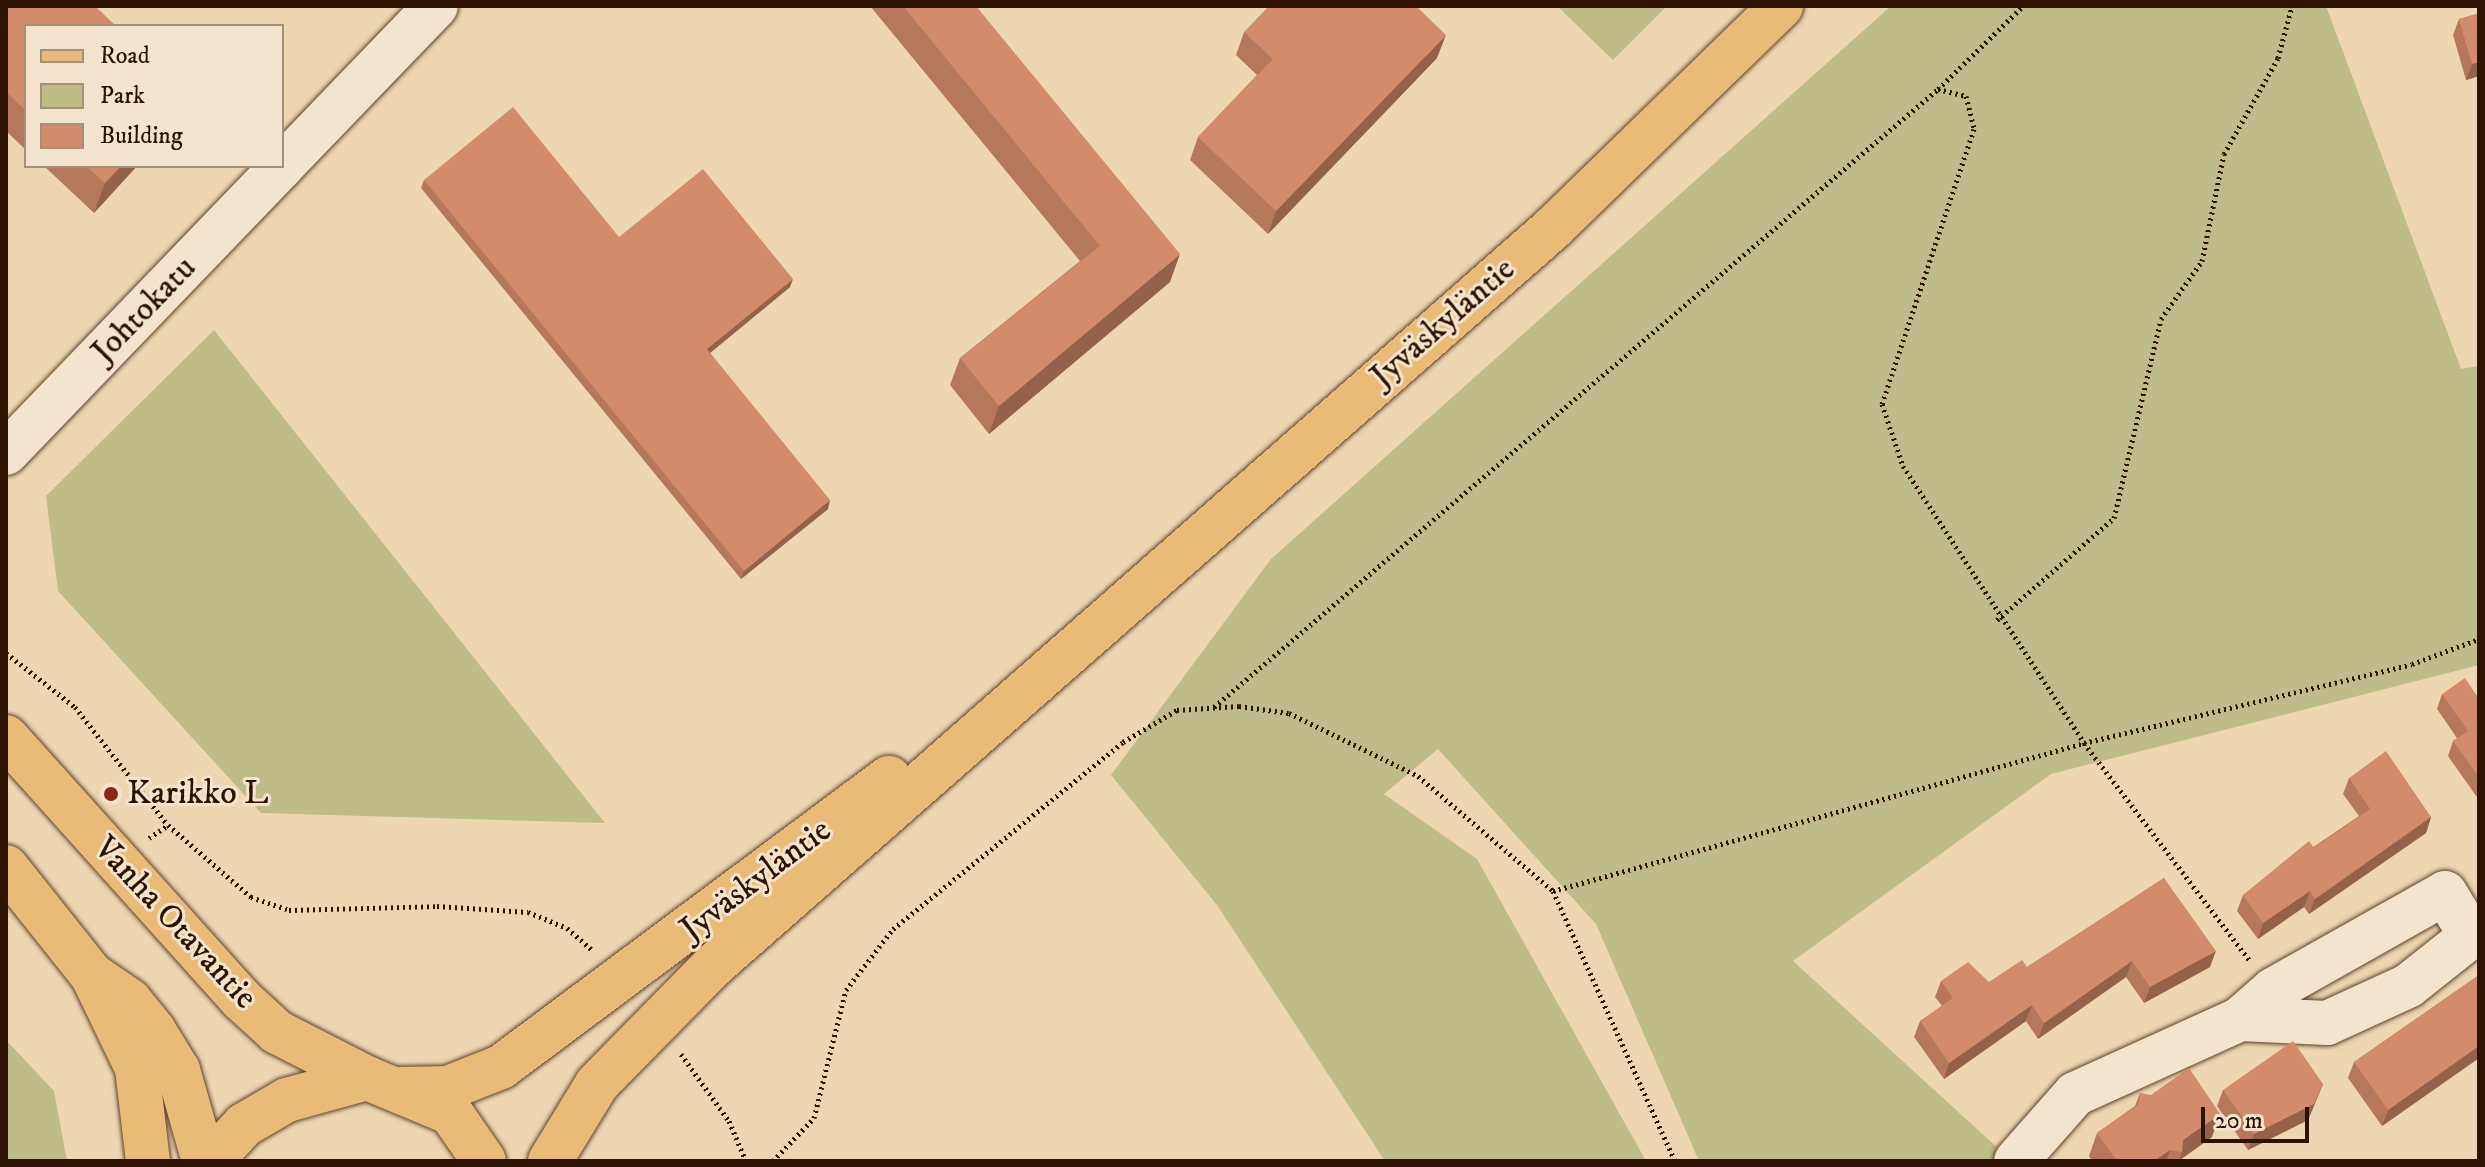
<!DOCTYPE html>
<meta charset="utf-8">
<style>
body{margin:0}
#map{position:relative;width:2485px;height:1167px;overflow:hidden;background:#efd6b2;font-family:"IM FELL DW Pica",serif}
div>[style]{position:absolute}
.green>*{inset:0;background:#bebc89}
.path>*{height:5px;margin-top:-2.5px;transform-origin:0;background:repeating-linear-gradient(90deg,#2e1200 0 2px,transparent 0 6px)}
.roads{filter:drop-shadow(0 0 2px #5e432c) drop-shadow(0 0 2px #5e432c)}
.minor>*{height:44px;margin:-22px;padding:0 22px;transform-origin:22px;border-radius:22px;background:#f5e4cd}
.major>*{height:44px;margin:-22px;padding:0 22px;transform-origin:22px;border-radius:22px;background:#e8bb79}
.highway>*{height:44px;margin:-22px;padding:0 22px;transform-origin:22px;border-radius:22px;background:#e8bb79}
.wall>*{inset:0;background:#b5785c}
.shaded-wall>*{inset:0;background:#94624b}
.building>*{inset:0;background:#d38c6b}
.dots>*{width:22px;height:22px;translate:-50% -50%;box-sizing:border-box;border:4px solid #f5e4cd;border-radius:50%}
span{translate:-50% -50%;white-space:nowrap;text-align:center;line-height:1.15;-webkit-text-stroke:6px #f5e4cd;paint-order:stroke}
.street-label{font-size:34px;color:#2e1200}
.poi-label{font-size:34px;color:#2e1200}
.left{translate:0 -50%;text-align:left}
.frame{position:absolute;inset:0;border:8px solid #2e1200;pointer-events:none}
.legend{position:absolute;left:24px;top:24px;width:260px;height:144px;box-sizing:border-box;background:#f5e4cd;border:2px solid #a5907b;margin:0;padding:10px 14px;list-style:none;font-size:24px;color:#2e1200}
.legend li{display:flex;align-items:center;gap:16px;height:40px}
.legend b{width:40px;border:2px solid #a5907b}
.scale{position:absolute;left:2201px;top:1107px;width:108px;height:36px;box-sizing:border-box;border:4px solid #2e1200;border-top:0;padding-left:10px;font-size:24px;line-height:28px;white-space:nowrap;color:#2e1200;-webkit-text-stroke:6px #f5e4cd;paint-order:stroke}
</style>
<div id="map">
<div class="green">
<div style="clip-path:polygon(1557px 6px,1667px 6px,1613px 60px)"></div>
<div style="clip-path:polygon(1891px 6px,2326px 6px,2461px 369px,2479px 366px,2479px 665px,2051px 774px,1793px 961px,2012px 1161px,1699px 1161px,1596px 924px,1438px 749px,1384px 794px,1477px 859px,1646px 1161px,1385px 1161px,1217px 905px,1111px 775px,1271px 559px)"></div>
<div style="clip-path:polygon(214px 330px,605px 823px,261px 813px,58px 591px,46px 496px)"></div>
<div style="clip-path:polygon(6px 1040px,54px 1091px,67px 1161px,6px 1161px)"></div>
</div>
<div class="path">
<div style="left:1938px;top:89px;width:29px;rotate:14deg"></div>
<div style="left:1966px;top:96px;width:34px;rotate:76deg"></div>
<div style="left:1974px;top:129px;width:290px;rotate:108.5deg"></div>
<div style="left:1882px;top:404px;width:65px;rotate:71.3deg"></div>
<div style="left:1903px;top:466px;width:331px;rotate:56.8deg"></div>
<div style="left:2084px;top:743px;width:274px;rotate:52.7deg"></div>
<div style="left:1997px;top:620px;width:155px;rotate:-41.1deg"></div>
<div style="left:2114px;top:518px;width:204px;rotate:-76.7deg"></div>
<div style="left:2161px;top:319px;width:71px;rotate:-54.7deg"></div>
<div style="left:2202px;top:261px;width:109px;rotate:-78.4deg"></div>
<div style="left:2224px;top:154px;width:110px;rotate:-60.6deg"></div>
<div style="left:2278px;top:58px;width:54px;rotate:-74.9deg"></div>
<div style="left:6px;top:653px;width:88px;rotate:38deg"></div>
<div style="left:75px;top:707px;width:150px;rotate:51.8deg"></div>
<div style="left:168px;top:825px;width:110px;rotate:40.9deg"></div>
<div style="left:251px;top:897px;width:40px;rotate:18.9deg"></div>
<div style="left:289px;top:910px;width:148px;rotate:-1.5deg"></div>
<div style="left:437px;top:906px;width:91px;rotate:3.8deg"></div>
<div style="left:528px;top:912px;width:42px;rotate:22.3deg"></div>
<div style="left:567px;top:928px;width:33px;rotate:41deg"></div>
<div style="left:1214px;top:707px;width:952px;rotate:-40.48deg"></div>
<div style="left:1938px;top:89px;width:119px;rotate:-44.3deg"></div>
<div style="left:149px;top:838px;width:23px;rotate:-34deg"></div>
<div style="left:1553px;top:891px;width:551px;rotate:-15.57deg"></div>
<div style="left:2084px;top:743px;width:337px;rotate:-13.5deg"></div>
<div style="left:2412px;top:664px;width:72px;rotate:-20.5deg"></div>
<div style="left:681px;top:1054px;width:82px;rotate:54.4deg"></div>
<div style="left:729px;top:1121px;width:43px;rotate:67deg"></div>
<div style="left:773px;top:1161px;width:59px;rotate:-46.4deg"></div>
<div style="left:814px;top:1118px;width:132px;rotate:-76deg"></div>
<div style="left:846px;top:990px;width:77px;rotate:-52.4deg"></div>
<div style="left:893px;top:929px;width:296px;rotate:-39.1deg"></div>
<div style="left:1123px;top:742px;width:63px;rotate:-30.7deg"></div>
<div style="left:1177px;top:710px;width:62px;rotate:-3.7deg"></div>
<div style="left:1239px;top:706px;width:50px;rotate:8deg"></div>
<div style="left:1289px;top:713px;width:144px;rotate:26deg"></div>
<div style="left:1418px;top:776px;width:177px;rotate:40.4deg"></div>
<div style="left:1553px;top:891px;width:296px;rotate:65.7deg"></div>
</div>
<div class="roads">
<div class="minor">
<div style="left:282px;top:166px;width:222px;rotate:-46.1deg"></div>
<div style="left:6px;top:453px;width:398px;rotate:-46.1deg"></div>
<div style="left:2016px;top:1161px;width:89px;rotate:-48.6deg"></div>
<div style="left:2075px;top:1094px;width:181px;rotate:-24.4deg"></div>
<div style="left:2240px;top:1019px;width:44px;rotate:-41.3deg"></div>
<div style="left:2273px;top:990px;width:197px;rotate:-29.4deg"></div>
<div style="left:2445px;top:893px;width:50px;rotate:58.8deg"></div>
<div style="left:2471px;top:936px;width:80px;rotate:141.6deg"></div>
<div style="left:2408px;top:986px;width:89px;rotate:155.4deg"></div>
<div style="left:2327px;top:1023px;width:87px;rotate:-177.4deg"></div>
</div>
<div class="major">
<div style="left:6px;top:737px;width:352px;rotate:48.1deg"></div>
<div style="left:241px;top:999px;width:49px;rotate:42.5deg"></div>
<div style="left:277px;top:1032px;width:101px;rotate:27.1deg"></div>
<div style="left:6px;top:867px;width:138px;rotate:51.5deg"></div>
<div style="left:92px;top:975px;width:46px;rotate:34.4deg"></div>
<div style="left:130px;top:1001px;width:38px;rotate:51deg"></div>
<div style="left:154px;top:1031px;width:46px;rotate:58.4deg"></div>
<div style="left:178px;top:1070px;width:95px;rotate:74.1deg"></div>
</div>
<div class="highway">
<div style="left:92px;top:975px;width:103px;rotate:64.2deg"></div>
<div style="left:137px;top:1068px;width:94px;rotate:83.3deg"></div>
<div style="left:401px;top:1089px;width:47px;rotate:-1.2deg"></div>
<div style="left:448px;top:1088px;width:57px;rotate:-21.6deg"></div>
<div style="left:501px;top:1067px;width:484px;rotate:-36.7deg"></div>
<div style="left:211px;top:1161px;width:49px;rotate:-47.5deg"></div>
<div style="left:244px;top:1125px;width:50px;rotate:-30.2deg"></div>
<div style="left:287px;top:1100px;width:83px;rotate:-15.4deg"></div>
<div style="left:367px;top:1078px;width:91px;rotate:22.6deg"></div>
<div style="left:451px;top:1113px;width:58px;rotate:55.5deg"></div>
<div style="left:550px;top:1161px;width:90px;rotate:-58.6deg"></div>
<div style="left:597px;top:1084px;width:167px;rotate:-45.5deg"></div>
<div style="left:714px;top:965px;width:1118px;rotate:-41.3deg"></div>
<div style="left:1554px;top:227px;width:317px;rotate:-44.2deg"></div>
</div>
</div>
<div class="wall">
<div style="clip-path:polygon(6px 6px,26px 26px,26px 150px,6px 131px)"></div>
<div style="clip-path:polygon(870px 6px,976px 6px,1170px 282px,989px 434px,950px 385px,960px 358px,1080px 261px)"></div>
<div style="clip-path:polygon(2479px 9px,2479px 76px,2466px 80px,2453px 35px,2459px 19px,2478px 14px)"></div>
<div style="clip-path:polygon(1244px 32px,1437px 58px,1268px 234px,1190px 160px,1198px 137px,1257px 75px,1236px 55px)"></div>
<div style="clip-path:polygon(44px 166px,137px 166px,94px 213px)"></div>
<div style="clip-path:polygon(424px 180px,790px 287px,710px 353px,828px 509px,741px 579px,421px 188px)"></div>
<div style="clip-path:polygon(2442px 694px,2479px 699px,2479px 800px,2448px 756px,2453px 741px,2457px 738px,2437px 709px)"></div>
<div style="clip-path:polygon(2349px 778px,2431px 817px,2426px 833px,2309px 914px,2304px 907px,2258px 939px,2237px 911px,2243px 895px,2359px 816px,2343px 794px)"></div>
<div style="clip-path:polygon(2164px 878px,2210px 967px,2144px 1003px,2126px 977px,2038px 1039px,2026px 1021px,1944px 1079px,1914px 1037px,1920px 1021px,1942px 1006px,1935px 997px,1941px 981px,1989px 982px,2027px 967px)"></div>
<div style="clip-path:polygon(2479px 975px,2479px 1058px,2382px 1126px,2348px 1078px,2354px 1062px)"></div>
<div style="clip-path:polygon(2323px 1084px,2308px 1120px,2248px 1150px,2217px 1106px,2223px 1090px)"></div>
<div style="clip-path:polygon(2140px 1093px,2212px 1137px,2179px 1161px,2092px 1161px,2089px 1156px,2097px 1133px,2135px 1106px)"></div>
</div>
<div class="shaded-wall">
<div style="clip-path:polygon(1446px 35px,1437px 58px,1268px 234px,1276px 211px)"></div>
<div style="clip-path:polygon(2479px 62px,2479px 76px,2466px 80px,2472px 64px)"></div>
<div style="clip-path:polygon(121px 166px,137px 166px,94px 213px,105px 183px)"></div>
<div style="clip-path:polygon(1180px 254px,1170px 282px,989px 434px,999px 406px)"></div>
<div style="clip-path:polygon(793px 279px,790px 287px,704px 358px,707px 349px)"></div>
<div style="clip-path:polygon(830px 500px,828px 509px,741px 579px,744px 571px)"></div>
<div style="clip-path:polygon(2431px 817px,2426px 833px,2309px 914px,2315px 899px)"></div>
<div style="clip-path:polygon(2310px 891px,2304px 907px,2258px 939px,2263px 923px)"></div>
<div style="clip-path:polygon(2216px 951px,2210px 967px,2144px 1003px,2150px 987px)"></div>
<div style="clip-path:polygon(2132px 961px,2126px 977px,2038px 1039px,2044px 1023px)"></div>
<div style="clip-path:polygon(2032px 1005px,2026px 1021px,1944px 1079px,1949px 1063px)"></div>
<div style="clip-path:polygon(2479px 1046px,2479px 1058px,2382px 1126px,2388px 1110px)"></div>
<div style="clip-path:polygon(2323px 1084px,2308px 1120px,2248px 1150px,2254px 1134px)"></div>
<div style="clip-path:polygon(2220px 1114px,2212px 1137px,2179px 1160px,2182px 1152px,2183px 1140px)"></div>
<div style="clip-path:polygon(2170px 1150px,2166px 1161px,2154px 1161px)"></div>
</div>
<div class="building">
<div style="clip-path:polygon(6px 6px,95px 6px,116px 26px,26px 26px,26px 111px,6px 92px)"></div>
<div style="clip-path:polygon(903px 6px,976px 6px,1180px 254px,999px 406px,960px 358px,1100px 246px)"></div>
<div style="clip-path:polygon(1269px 6px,1416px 6px,1446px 35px,1276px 211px,1198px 137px,1273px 59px,1244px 32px)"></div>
<div style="clip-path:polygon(2479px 13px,2479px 62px,2472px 64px,2459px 19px)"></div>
<div style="clip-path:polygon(513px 107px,619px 237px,703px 169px,793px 279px,707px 349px,830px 500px,744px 571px,424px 180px)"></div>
<div style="clip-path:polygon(86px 166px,121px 166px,105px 183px)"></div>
<div style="clip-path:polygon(2465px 678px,2479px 699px,2479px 777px,2453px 741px,2468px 731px,2442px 694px)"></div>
<div style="clip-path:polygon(2386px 751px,2431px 817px,2315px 899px,2310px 891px,2263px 923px,2243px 895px,2309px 841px,2314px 848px,2370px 809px,2349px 778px)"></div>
<div style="clip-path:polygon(2164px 878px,2216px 951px,2150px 987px,2132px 961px,2044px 1023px,2032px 1005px,1949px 1063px,1920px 1021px,1953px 998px,1941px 981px,1968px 962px,1989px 982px,2022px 960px,2027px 967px)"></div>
<div style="clip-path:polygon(2479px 975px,2479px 1046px,2388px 1110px,2354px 1062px)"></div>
<div style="clip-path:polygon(2293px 1041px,2323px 1084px,2314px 1104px,2254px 1134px,2223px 1090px)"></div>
<div style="clip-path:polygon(2189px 1068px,2220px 1114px,2183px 1140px,2182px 1152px,2170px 1150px,2154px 1161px,2117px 1161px,2097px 1133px,2138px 1105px,2140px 1093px,2151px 1095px)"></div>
</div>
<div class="dots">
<div style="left:111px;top:794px;background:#8f2418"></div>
</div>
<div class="street-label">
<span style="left:144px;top:310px;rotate:-46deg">Johtokatu</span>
<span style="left:1443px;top:323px;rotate:-41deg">Jyväskyläntie</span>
<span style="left:756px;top:880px;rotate:-37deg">Jyväskyläntie</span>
<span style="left:175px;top:923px;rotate:47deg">Vanha Otavantie</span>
</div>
<div class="poi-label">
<span class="left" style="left:127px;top:794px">Karikko L</span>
</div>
<div class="frame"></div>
<ul class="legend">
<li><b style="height:10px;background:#e8bb79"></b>Road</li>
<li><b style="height:22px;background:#bebc89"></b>Park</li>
<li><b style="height:22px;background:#d38c6b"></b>Building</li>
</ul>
<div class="scale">20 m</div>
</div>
